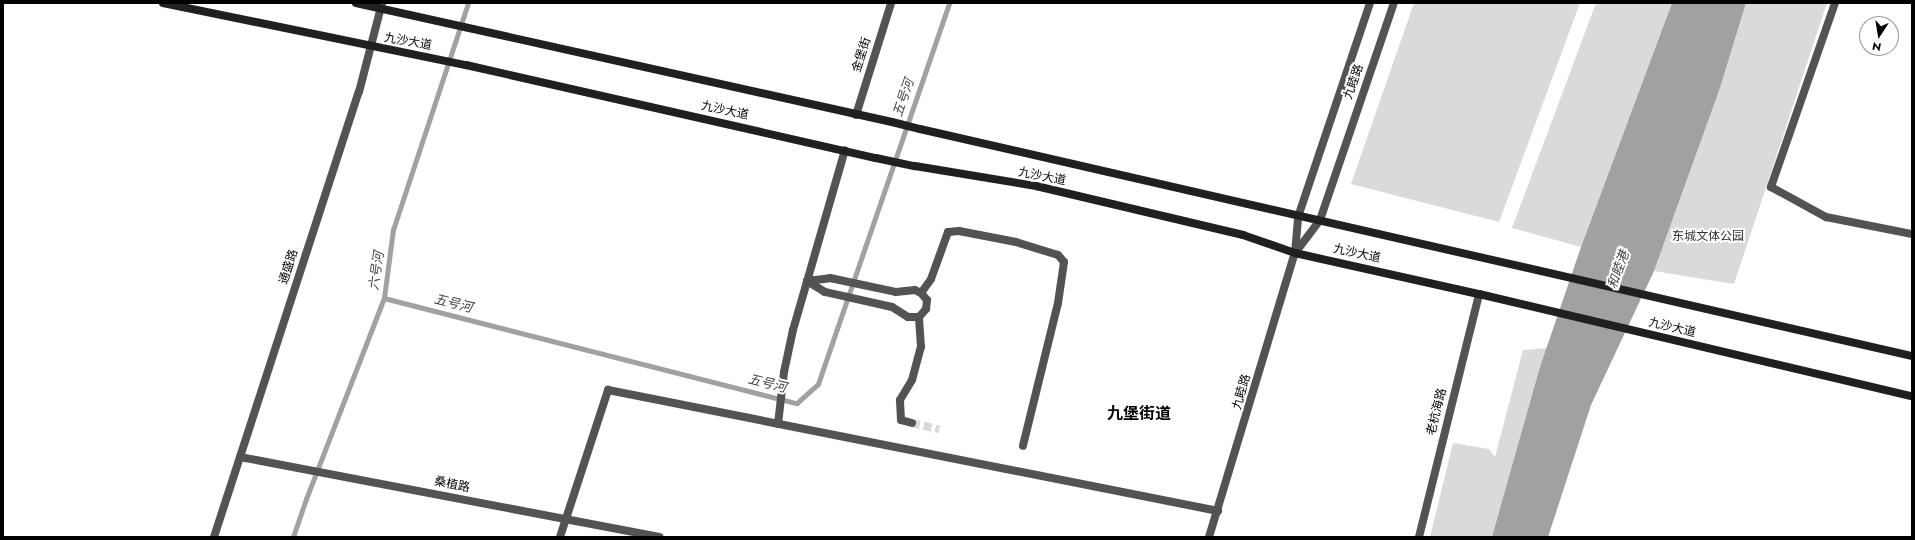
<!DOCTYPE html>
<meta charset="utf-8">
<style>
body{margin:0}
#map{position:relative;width:1915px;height:540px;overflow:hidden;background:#fff;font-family:Jost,"Noto Sans SC",sans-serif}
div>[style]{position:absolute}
.green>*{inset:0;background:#dadada}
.water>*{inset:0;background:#a1a1a1}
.stream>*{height:4.5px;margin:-2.25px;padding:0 2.25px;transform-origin:2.25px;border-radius:2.25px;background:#a1a1a1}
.minor-tunnel>*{height:8px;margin-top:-4px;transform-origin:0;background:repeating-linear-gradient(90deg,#d9d9d9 0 8px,transparent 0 12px)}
.minor>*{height:8px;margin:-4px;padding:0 4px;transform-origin:4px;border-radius:4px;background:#535353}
.tertiary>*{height:8px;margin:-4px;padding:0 4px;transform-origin:4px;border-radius:4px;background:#535353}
.secondary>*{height:8px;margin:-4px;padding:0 4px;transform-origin:4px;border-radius:4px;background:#202020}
.secondary-bridge>*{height:8px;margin:-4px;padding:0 4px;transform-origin:4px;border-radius:4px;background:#202020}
span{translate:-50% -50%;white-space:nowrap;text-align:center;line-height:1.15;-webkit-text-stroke:4px #fff;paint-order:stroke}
.street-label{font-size:12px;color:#000}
.park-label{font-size:12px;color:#313131}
.water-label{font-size:13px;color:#424242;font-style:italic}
.district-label{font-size:16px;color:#000;font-weight:700}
.frame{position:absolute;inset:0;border:4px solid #000;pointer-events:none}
.north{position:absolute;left:1859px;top:16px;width:40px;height:40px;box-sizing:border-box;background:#fff;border:1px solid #999;border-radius:50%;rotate:192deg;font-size:11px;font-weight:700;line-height:16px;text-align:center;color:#000}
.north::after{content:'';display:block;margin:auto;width:14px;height:18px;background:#000;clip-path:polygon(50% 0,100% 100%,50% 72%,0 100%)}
</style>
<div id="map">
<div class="green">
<div style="clip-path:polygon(1414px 3px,1580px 3px,1499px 222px,1351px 184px)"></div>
<div style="clip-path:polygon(1596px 3px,1672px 3px,1581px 247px,1512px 228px)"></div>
<div style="clip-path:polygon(1746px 3px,1827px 3px,1734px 284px,1654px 271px,1720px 88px)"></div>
<div style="clip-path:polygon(1547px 348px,1492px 537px,1430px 537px,1453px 443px,1489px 449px,1495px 457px,1523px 350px)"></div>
</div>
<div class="water">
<div style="clip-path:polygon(1672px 3px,1746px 3px,1720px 88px,1654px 271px,1591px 405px,1548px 537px,1492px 537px,1540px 367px,1581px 247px)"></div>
</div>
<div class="stream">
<div style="left:384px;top:298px;width:426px;rotate:14.3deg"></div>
<div style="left:797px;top:403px;width:28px;rotate:-42deg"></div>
<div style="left:818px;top:384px;width:403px;rotate:-71deg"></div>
<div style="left:293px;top:537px;width:40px;rotate:-71.1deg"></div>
<div style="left:306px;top:499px;width:216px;rotate:-68.8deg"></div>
<div style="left:384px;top:298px;width:69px;rotate:-82.5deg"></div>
<div style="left:393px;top:230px;width:239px;rotate:-71.7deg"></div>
</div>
<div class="minor-tunnel">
<div style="left:912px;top:423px;width:28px;rotate:13deg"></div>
</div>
<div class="minor">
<div style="left:1835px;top:3px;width:195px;rotate:109.2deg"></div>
<div style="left:1771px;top:187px;width:63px;rotate:28.6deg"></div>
<div style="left:1826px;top:217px;width:88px;rotate:11.2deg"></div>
<div style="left:856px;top:115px;width:117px;rotate:-72.6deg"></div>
<div style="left:830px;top:278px;width:67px;rotate:12deg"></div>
<div style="left:896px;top:292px;width:19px;rotate:-6deg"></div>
<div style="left:915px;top:290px;width:7px;rotate:27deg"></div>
<div style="left:921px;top:293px;width:9px;rotate:49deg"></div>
<div style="left:927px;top:300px;width:9px;rotate:96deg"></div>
<div style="left:926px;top:309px;width:11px;rotate:131deg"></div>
<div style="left:919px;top:317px;width:11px;rotate:180deg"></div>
<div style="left:908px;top:317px;width:19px;rotate:-148deg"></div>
<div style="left:892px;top:307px;width:69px;rotate:-167.4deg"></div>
<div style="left:825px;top:292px;width:21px;rotate:-149deg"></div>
<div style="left:807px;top:281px;width:23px;rotate:-7deg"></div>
<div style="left:921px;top:293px;width:17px;rotate:-54deg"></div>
<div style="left:931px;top:279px;width:50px;rotate:-70.1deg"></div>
<div style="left:948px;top:232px;width:11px;rotate:-5deg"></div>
<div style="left:959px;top:231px;width:58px;rotate:10.9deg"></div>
<div style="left:1016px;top:242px;width:44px;rotate:17.2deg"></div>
<div style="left:1058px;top:255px;width:9px;rotate:49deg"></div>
<div style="left:1064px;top:262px;width:41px;rotate:98.3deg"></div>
<div style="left:1058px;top:303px;width:147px;rotate:103.8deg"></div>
<div style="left:912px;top:423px;width:11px;rotate:-165deg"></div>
<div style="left:901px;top:420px;width:20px;rotate:-93deg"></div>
<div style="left:900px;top:400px;width:23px;rotate:-59deg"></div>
<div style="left:912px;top:380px;width:34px;rotate:-75deg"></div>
<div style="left:921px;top:347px;width:30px;rotate:-94deg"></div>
<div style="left:778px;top:424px;width:52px;rotate:-83.4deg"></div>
<div style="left:784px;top:372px;width:43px;rotate:-77.9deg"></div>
<div style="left:793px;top:330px;width:187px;rotate:-73.9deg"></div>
<div style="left:240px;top:457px;width:427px;rotate:10.8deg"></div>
<div style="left:560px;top:537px;width:155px;rotate:-71.9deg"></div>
<div style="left:608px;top:390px;width:622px;rotate:11.22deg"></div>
<div style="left:1419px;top:537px;width:250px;rotate:-76.1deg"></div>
</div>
<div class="tertiary">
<div style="left:1295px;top:253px;width:41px;rotate:-52.9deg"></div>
<div style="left:1320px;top:220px;width:229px;rotate:-71.2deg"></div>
<div style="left:214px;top:537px;width:468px;rotate:-72deg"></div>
<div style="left:359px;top:92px;width:92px;rotate:-75.5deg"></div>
<div style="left:1209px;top:537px;width:297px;rotate:-73.2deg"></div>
<div style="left:1295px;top:253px;width:36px;rotate:-85deg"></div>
<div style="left:1298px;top:217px;width:226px;rotate:-71.4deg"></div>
</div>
<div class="secondary">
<div style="left:163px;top:3px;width:309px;rotate:11.6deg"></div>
<div style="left:466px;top:65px;width:420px;rotate:12.8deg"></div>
<div style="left:356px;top:3px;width:549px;rotate:12.52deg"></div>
<div style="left:920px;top:129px;width:1018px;rotate:12.89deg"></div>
<div style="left:915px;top:166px;width:123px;rotate:9.4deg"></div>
<div style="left:1036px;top:186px;width:213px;rotate:13.3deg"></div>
<div style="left:1243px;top:235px;width:55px;rotate:19.1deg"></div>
<div style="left:1295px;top:253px;width:189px;rotate:12.6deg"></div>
<div style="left:1479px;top:294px;width:445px;rotate:13.3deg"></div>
</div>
<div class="secondary-bridge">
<div style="left:892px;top:122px;width:29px;rotate:14deg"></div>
<div style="left:876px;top:158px;width:40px;rotate:12deg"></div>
</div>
<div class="street-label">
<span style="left:408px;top:42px;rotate:10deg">九沙大道</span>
<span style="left:862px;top:55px;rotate:-72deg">金堡街</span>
<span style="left:1354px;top:82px;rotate:-71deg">九睦路</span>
<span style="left:725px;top:111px;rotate:12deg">九沙大道</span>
<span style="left:1042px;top:177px;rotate:11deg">九沙大道</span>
<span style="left:1357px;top:254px;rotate:12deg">九沙大道</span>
<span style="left:289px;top:267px;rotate:-72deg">通盛路</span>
<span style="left:1672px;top:328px;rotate:13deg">九沙大道</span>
<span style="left:1242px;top:392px;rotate:-74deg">九睦路</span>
<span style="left:1437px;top:412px;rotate:-76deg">老杭海路</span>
<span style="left:452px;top:485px;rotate:11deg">桑植路</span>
</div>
<div class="park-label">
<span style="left:1708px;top:237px">东城文体公园</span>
</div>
<div class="water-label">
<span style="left:904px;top:98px;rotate:-71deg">五号河</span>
<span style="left:1619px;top:270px;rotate:-70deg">和睦港</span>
<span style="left:377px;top:271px;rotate:-82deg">六号河</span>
<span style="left:453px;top:304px;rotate:14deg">五号河</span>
<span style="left:767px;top:384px;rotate:14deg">五号河</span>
</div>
<div class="district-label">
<span style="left:1139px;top:414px">九堡街道</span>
</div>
<div class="frame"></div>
<div class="north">N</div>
</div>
